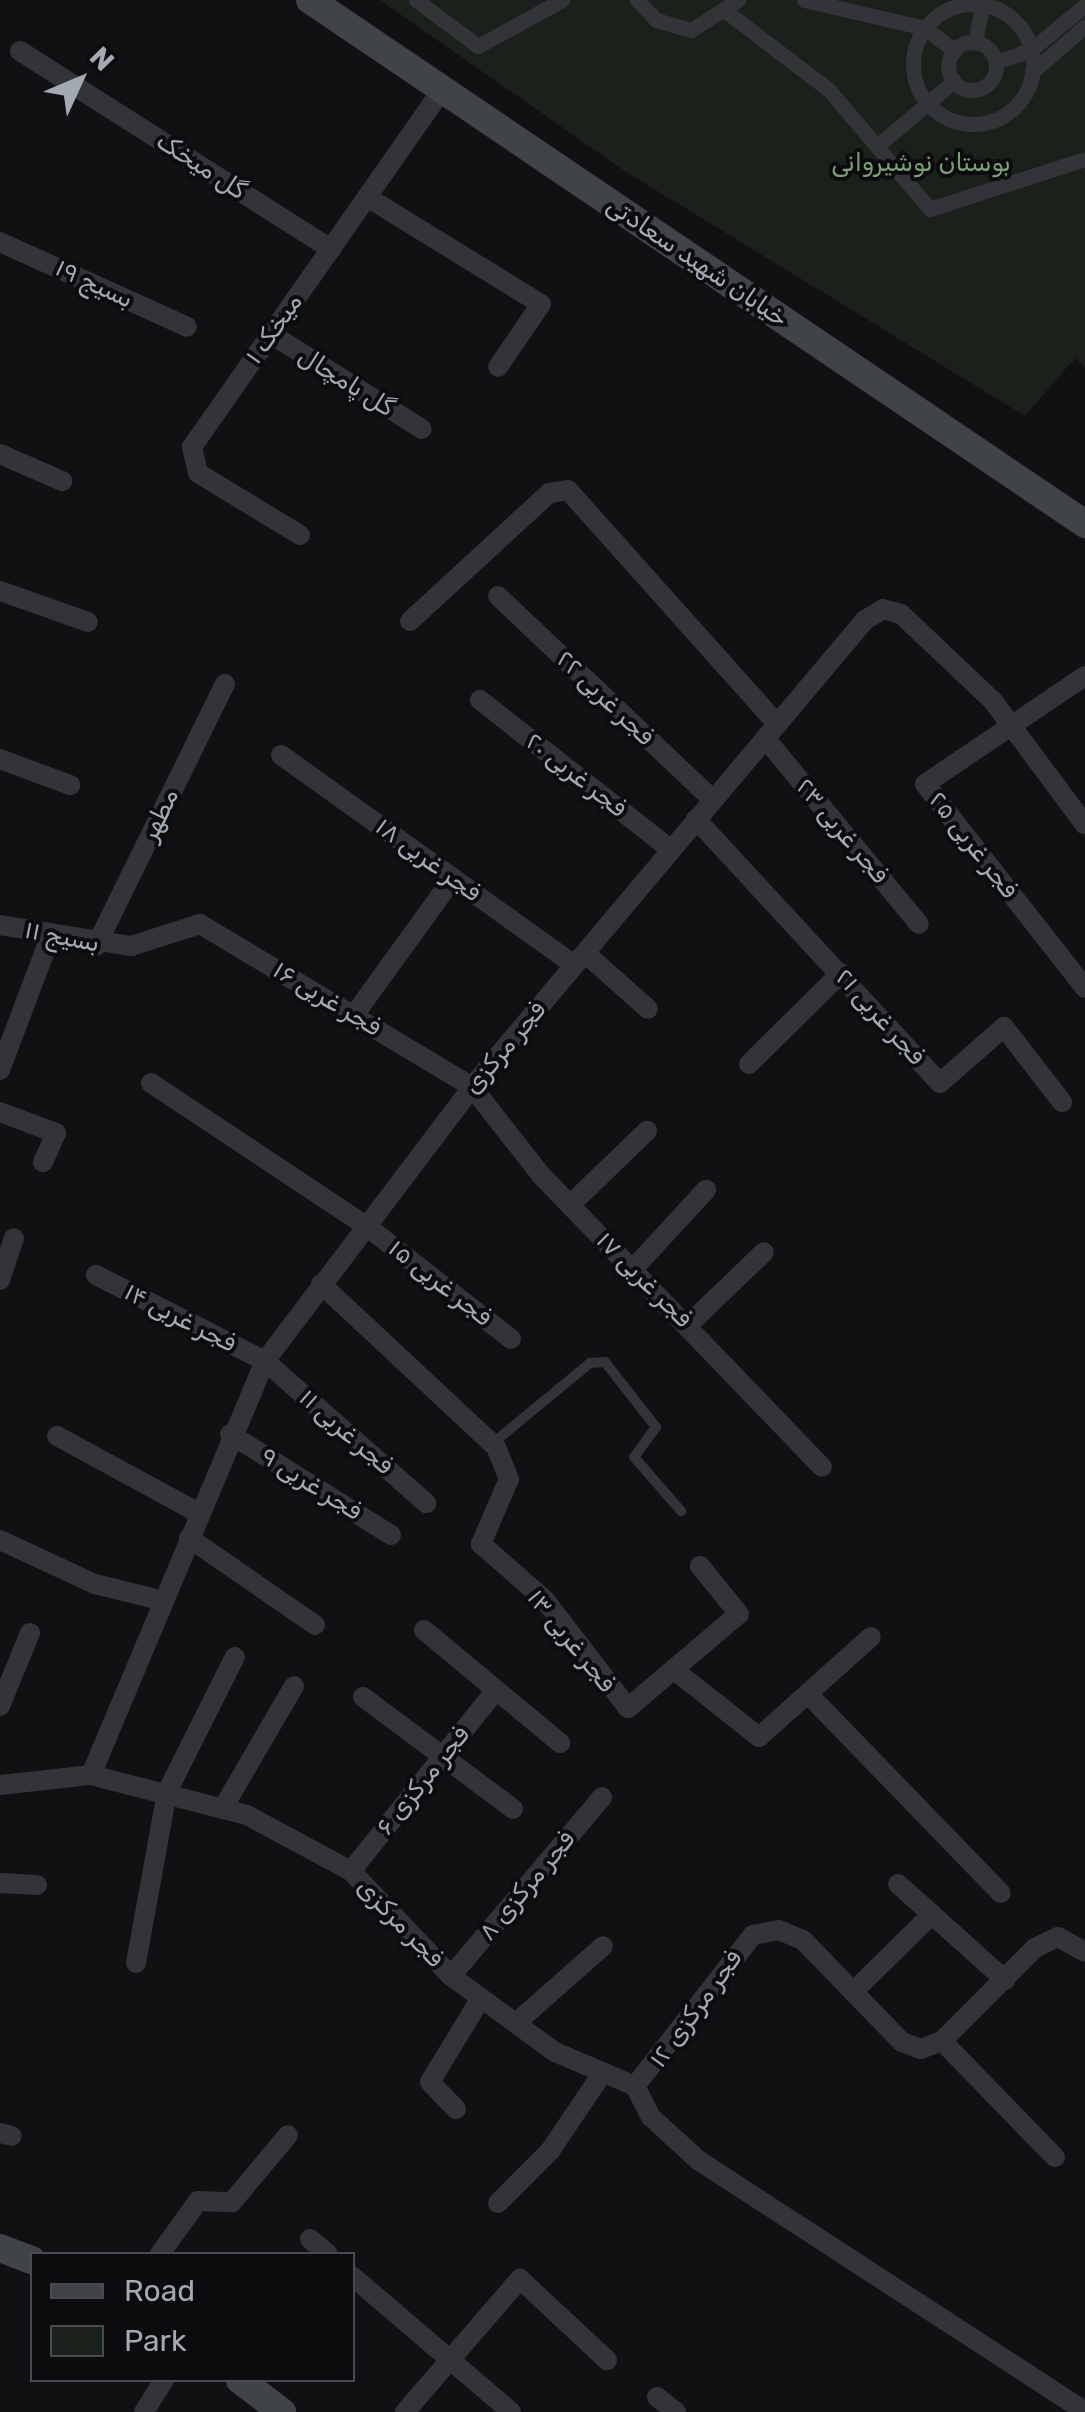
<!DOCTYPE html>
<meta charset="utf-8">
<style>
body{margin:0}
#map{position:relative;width:1085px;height:2412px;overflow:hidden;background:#111113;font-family:Rubik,Vazirmatn,sans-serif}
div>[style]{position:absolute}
.green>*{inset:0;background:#19211a}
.service>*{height:10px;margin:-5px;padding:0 5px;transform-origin:5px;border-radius:5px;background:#323438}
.pedestrian>*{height:15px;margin:-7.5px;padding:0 7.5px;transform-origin:7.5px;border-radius:7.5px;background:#323438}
.pedestrian>.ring{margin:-7.5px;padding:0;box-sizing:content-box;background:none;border:15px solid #323438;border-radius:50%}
.minor>*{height:20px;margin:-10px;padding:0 10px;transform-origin:10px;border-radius:10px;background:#323438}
.secondary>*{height:28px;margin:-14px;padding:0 14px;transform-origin:14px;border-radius:14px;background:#404348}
span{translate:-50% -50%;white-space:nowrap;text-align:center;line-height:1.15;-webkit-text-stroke:8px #0c0c0e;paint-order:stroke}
.park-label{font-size:25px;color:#7ba078}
.street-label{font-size:25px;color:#a2aab4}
.legend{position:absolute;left:30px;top:2252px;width:325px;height:130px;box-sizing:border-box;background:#0c0c0e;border:2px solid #484b50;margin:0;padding:12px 18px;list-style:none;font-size:30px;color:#a2aab4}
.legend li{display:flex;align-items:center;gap:20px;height:50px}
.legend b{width:50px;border:2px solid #484b50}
.north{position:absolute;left:30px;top:30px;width:100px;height:100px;-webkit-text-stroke:8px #0c0c0e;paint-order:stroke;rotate:46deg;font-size:28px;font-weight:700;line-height:40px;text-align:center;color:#a2aab4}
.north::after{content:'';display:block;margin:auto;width:35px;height:45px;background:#a2aab4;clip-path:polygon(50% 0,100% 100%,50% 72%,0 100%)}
</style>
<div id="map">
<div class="green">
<div style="clip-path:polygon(380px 0,1085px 0,1085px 367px,1075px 358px,1025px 416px,623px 170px)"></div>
</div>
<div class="service">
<div style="left:493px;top:1443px;width:126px;rotate:-39.5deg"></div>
<div style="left:590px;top:1363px;width:15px;rotate:-4deg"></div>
<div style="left:605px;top:1362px;width:83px;rotate:51.9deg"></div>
<div style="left:656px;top:1427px;width:37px;rotate:126deg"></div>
<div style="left:634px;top:1457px;width:72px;rotate:49deg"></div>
</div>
<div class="pedestrian">
<div style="left:416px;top:0;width:77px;rotate:36.6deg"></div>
<div style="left:478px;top:46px;width:96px;rotate:-28.7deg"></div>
<div style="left:637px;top:0;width:28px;rotate:46deg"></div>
<div style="left:656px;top:20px;width:36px;rotate:16deg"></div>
<div style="left:691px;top:30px;width:56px;rotate:-32.6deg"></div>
<div style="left:804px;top:0;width:124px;rotate:13deg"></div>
<div style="left:925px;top:28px;width:37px;rotate:38deg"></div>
<div class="ring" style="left:913px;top:4px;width:105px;height:105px"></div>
<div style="left:728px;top:13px;width:127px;rotate:37.3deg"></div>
<div style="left:829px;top:90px;width:156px;rotate:49.7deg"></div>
<div style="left:930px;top:209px;width:163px;rotate:-17.9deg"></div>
<div class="ring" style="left:948px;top:42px;width:33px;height:33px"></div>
<div style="left:975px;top:43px;width:44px;rotate:-79.5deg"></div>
<div style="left:996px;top:62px;width:37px;rotate:-19deg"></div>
<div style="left:1031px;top:50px;width:70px;rotate:-39.8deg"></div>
<div style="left:1032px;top:72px;width:70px;rotate:-41deg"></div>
<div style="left:877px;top:146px;width:101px;rotate:-40.2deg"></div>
</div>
<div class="minor">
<div style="left:20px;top:51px;width:369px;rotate:32.5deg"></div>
<div style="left:367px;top:197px;width:204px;rotate:31.6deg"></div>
<div style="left:541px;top:304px;width:76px;rotate:124.3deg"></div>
<div style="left:0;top:242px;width:205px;rotate:24.4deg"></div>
<div style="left:271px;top:334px;width:178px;rotate:32.2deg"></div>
<div style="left:0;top:454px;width:68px;rotate:23.5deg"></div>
<div style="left:300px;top:535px;width:119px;rotate:-148.7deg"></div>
<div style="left:198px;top:473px;width:27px;rotate:-103deg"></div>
<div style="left:192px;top:447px;width:436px;rotate:-55deg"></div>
<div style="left:0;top:591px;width:93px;rotate:19.4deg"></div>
<div style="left:498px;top:596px;width:296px;rotate:43.5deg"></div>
<div style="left:410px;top:621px;width:189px;rotate:-42.6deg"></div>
<div style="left:549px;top:493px;width:19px;rotate:-9deg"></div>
<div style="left:568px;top:490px;width:314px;rotate:48.2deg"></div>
<div style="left:1085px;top:676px;width:193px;rotate:146deg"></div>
<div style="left:925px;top:784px;width:259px;rotate:51.9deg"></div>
<div style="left:480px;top:700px;width:243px;rotate:38.1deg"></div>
<div style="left:765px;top:738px;width:241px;rotate:50.4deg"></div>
<div style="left:281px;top:755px;width:360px;rotate:35.6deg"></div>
<div style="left:0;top:759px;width:75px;rotate:20.4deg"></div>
<div style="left:696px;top:819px;width:359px;rotate:47.3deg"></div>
<div style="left:940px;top:1083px;width:85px;rotate:-41.2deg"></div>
<div style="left:1004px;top:1027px;width:95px;rotate:52.3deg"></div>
<div style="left:0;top:925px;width:133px;rotate:9.1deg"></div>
<div style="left:131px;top:946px;width:72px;rotate:-17.7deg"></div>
<div style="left:200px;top:924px;width:317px;rotate:30.9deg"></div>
<div style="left:472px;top:1087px;width:112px;rotate:51.9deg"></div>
<div style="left:541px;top:1175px;width:405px;rotate:46.1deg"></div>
<div style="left:96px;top:946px;width:292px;rotate:-63.8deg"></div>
<div style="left:585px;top:953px;width:84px;rotate:41.6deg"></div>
<div style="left:354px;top:1015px;width:169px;rotate:-54.1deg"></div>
<div style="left:749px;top:1064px;width:129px;rotate:-44.7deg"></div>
<div style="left:0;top:1070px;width:144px;rotate:-69.3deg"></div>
<div style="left:151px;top:1083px;width:262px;rotate:33.6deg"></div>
<div style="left:369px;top:1228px;width:180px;rotate:38deg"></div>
<div style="left:0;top:1112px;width:60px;rotate:20.6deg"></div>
<div style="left:56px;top:1133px;width:32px;rotate:114deg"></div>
<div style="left:570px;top:1205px;width:107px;rotate:-43.9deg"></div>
<div style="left:633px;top:1269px;width:108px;rotate:-47.3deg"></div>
<div style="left:96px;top:1275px;width:190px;rotate:27deg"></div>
<div style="left:265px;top:1361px;width:215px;rotate:41.4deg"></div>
<div style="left:0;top:1280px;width:44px;rotate:-71.6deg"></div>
<div style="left:321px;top:1284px;width:239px;rotate:43deg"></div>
<div style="left:496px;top:1447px;width:35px;rotate:68deg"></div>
<div style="left:509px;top:1479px;width:71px;rotate:113.3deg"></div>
<div style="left:481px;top:1544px;width:85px;rotate:41.2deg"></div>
<div style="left:545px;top:1600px;width:136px;rotate:52.5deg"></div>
<div style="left:628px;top:1708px;width:145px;rotate:-40.3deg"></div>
<div style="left:739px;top:1614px;width:62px;rotate:-129.1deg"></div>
<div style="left:688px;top:1325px;width:105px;rotate:-43.8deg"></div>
<div style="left:230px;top:1434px;width:190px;rotate:32.1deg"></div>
<div style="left:57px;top:1436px;width:159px;rotate:28.5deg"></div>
<div style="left:189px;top:1538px;width:153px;rotate:34.6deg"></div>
<div style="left:0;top:1540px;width:105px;rotate:24.9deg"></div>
<div style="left:95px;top:1584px;width:67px;rotate:13.8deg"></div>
<div style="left:424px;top:1630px;width:177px;rotate:39.7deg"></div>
<div style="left:678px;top:1673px;width:103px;rotate:38.3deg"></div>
<div style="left:759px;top:1737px;width:150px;rotate:-41.8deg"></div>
<div style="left:808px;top:1694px;width:277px;rotate:45.9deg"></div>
<div style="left:363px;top:1697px;width:187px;rotate:36.7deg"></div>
<div style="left:0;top:1706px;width:79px;rotate:-67.7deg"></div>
<div style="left:91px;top:1775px;width:449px;rotate:-67.2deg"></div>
<div style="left:265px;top:1361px;width:343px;rotate:-52.9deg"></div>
<div style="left:472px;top:1087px;width:610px;rotate:-49.92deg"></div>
<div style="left:865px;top:620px;width:21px;rotate:-31deg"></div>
<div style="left:883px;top:609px;width:19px;rotate:16deg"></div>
<div style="left:901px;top:614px;width:127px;rotate:43.4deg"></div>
<div style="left:993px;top:701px;width:154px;rotate:53.4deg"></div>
<div style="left:0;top:1785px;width:92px;rotate:-6.3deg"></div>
<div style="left:91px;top:1775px;width:161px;rotate:14.4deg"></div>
<div style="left:247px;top:1815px;width:118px;rotate:28.3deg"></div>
<div style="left:351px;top:1871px;width:145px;rotate:46.4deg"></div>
<div style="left:451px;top:1976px;width:129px;rotate:36.2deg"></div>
<div style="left:555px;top:2052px;width:87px;rotate:23deg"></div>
<div style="left:223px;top:1808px;width:141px;rotate:-59.8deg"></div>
<div style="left:351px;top:1871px;width:232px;rotate:-51.3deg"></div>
<div style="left:0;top:1883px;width:37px;rotate:3deg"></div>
<div style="left:898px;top:1884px;width:144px;rotate:41.9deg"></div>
<div style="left:136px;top:1963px;width:174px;rotate:-79.7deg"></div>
<div style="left:167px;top:1792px;width:151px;rotate:-63.3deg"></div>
<div style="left:451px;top:1976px;width:234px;rotate:-49.8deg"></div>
<div style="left:853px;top:1992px;width:111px;rotate:-44.6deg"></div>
<div style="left:516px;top:2023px;width:116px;rotate:-41.5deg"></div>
<div style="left:942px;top:2041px;width:162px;rotate:45.8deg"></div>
<div style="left:635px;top:2086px;width:192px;rotate:-52deg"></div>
<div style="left:753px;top:1935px;width:26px;rotate:-11deg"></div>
<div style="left:779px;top:1930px;width:26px;rotate:23deg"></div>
<div style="left:803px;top:1940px;width:142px;rotate:45.9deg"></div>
<div style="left:902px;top:2042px;width:20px;rotate:20deg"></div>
<div style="left:921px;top:2049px;width:22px;rotate:-21deg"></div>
<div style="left:942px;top:2041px;width:132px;rotate:-45deg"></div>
<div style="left:1035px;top:1948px;width:25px;rotate:-26deg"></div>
<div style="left:1058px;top:1937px;width:31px;rotate:29deg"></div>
<div style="left:635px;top:2086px;width:35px;rotate:63deg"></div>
<div style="left:651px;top:2117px;width:64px;rotate:42.5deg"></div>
<div style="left:698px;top:2160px;width:461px;rotate:33deg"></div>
<div style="left:456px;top:2109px;width:37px;rotate:-134deg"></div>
<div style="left:430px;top:2082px;width:98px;rotate:-58.7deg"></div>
<div style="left:0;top:2133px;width:12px;rotate:14deg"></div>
<div style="left:498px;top:2203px;width:74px;rotate:-45deg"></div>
<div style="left:550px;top:2151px;width:89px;rotate:-56deg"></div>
<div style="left:310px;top:2239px;width:23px;rotate:40deg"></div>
<div style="left:160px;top:2254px;width:65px;rotate:-54.4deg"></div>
<div style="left:198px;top:2201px;width:34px;rotate:2deg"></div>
<div style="left:232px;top:2202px;width:87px;rotate:-50.1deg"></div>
<div style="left:352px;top:2276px;width:209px;rotate:40.5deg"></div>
<div style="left:657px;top:2397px;width:24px;rotate:38deg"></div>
<div style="left:144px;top:2412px;width:38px;rotate:-58deg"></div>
<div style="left:405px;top:2412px;width:176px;rotate:-49.2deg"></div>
<div style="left:520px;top:2279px;width:119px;rotate:43deg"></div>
</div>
<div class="secondary">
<div style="left:310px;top:0;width:936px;rotate:34.06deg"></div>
<div style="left:0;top:2248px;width:34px;rotate:21deg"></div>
<div style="left:240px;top:2380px;width:53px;rotate:37.3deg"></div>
</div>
<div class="park-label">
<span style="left:921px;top:163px">بوستان نوشیروانی</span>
</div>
<div class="street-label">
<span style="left:201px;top:166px;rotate:33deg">گل میخک</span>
<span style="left:697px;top:262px;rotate:34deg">خیابان شهید سعادتی</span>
<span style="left:94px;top:284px;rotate:25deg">بسیج ۱۹</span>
<span style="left:274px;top:329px;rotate:-55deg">میخک ۱</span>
<span style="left:346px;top:382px;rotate:32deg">گل پامچال</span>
<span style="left:605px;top:698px;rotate:44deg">فجر غربی ۲۲</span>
<span style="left:576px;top:775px;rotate:38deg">فجر غربی ۲۰</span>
<span style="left:160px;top:815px;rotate:-64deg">مطهر</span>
<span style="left:842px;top:831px;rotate:50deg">فجر غربی ۲۳</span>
<span style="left:973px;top:845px;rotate:52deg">فجر غربی ۲۵</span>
<span style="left:428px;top:860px;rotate:36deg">فجر غربی ۱۸</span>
<span style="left:62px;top:937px;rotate:11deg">بسیج ۱۱</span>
<span style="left:327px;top:999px;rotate:31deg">فجر غربی ۱۶</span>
<span style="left:880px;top:1017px;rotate:48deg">فجر غربی ۲۱</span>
<span style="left:505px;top:1048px;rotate:-50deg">فجر مرکزی</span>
<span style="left:644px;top:1280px;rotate:45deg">فجر غربی ۱۷</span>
<span style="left:440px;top:1283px;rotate:38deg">فجر غربی ۱۵</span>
<span style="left:180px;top:1318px;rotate:27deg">فجر غربی ۱۴</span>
<span style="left:346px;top:1432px;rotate:41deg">فجر غربی ۱۱</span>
<span style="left:311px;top:1484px;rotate:32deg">فجر غربی ۹</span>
<span style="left:571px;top:1641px;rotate:51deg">فجر غربی ۱۳</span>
<span style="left:423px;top:1781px;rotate:-51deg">فجر مرکزی ۶</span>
<span style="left:527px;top:1886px;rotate:-50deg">فجر مرکزی ۸</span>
<span style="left:400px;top:1923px;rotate:46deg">فجر مرکزی</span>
<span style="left:696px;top:2009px;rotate:-54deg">فجر مرکزی ۱۲</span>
</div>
<ul class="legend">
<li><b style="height:12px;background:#404348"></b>Road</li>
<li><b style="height:28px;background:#19211a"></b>Park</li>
</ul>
<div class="north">N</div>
</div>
